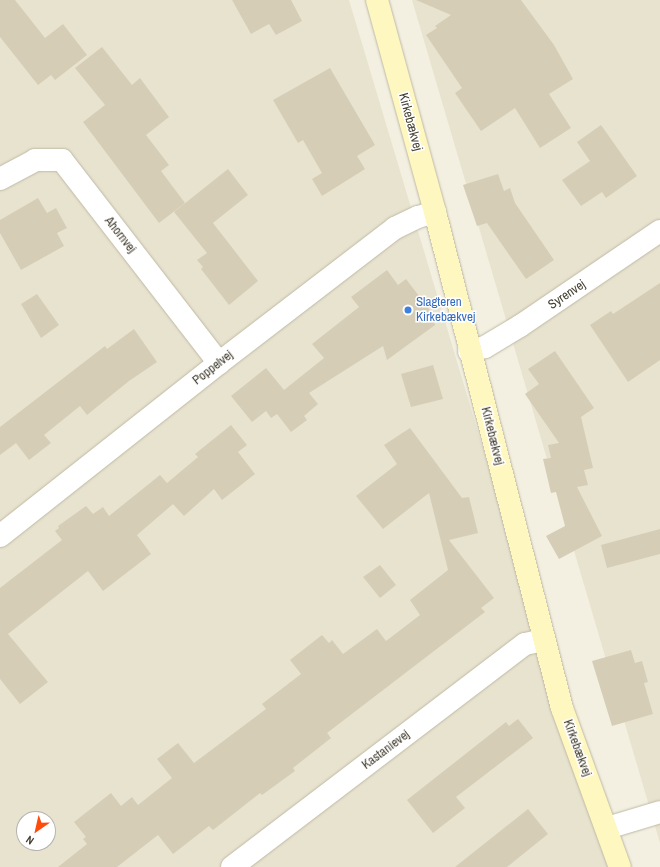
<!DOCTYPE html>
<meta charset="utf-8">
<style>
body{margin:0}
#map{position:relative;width:660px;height:867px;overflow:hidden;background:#f3f0e2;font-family:"Archivo Narrow",sans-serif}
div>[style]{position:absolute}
.residential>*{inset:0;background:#e8e3cf}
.building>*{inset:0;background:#d5cdb6}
.roads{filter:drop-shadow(0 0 1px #bfb9a4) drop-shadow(0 0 1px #bfb9a4)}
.street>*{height:22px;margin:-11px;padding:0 11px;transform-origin:11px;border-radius:11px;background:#fff}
.secondary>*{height:22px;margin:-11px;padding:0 11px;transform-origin:11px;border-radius:11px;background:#fff7c0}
.dots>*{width:11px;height:11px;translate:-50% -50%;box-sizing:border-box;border:2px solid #fff;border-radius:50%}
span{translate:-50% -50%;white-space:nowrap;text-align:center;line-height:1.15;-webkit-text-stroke:3px #fff;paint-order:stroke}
.street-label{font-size:13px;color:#454032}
.shop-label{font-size:13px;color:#366cbe}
.left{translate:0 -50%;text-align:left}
.north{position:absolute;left:16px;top:811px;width:40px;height:40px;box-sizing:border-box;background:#fff;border:1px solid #b5b3ad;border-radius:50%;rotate:214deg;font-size:11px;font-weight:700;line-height:16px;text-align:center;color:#454032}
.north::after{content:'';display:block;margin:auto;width:14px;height:18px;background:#ff4c0d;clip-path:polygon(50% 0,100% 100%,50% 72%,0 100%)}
</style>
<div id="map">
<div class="residential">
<div style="clip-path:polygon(evenodd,0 0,349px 0,608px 867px,0 867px,0 0,24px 819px,48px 819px,48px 843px,24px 843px,24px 819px)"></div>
<div style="clip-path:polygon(412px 0,660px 0,660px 843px)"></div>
</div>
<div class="building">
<div style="clip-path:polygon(0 0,15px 0,45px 38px,63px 24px,87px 55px,55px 80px,51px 75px,38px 85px,0 37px)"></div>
<div style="clip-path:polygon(232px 0,291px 0,302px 21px,276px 35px,269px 24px,251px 34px)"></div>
<div style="clip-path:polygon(416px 0,521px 0,554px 45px,573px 79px,549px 94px,571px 128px,540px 148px,515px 108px,481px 131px,455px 93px,462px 88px,426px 35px,437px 28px,435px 26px,451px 15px)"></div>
<div style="clip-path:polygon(102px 47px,132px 85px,140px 78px,169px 117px,146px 135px,169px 165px,161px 171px,185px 203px,159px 223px,83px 122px,105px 105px,75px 68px)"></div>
<div style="clip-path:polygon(330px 68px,375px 145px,357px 156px,365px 169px,322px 196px,312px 179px,322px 173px,303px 140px,298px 143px,273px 100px)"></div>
<div style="clip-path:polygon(601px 125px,637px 176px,606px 198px,602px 192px,581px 206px,562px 180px,590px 161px,577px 142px)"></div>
<div style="clip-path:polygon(228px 169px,248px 195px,213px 223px,258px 281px,229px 305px,201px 269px,203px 267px,197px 260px,207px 253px,174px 212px)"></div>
<div style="clip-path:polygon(498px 174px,504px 191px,510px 188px,515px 203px,554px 260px,526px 279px,487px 223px,477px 226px,463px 185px)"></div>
<div style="clip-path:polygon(38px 198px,47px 213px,56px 208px,67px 228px,57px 233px,64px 246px,21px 270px,0 233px,0 220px)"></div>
<div style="clip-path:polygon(387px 270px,398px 285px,406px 279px,432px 313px,435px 325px,387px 360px,383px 346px,309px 393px,318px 404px,304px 416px,307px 420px,291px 432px,277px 414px,271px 418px,266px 411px,252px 422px,231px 396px,266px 368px,284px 390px,324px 358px,312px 344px,359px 307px,351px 297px)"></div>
<div style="clip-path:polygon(660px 283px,660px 360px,628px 382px,590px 325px,611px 311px,613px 314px)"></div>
<div style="clip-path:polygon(37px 294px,59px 325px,41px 338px,21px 304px)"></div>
<div style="clip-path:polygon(134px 329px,157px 362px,129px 381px,87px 415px,80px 406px,44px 435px,51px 443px,29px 460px,16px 443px,0 455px,0 427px,105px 346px,107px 349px)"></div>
<div style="clip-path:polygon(555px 351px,594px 408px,581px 417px,593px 468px,584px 470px,588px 485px,577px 487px,602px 536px,559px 559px,546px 536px,565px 526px,556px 492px,551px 493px,543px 459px,551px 458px,548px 445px,559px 443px,525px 394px,539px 384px,528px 369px)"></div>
<div style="clip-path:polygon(433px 365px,443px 399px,411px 407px,401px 374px)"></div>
<div style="clip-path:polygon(231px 425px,247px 445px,238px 452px,255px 474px,222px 500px,214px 489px,184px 516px,173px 504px,137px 535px,151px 554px,103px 591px,88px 571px,8px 634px,48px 682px,20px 704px,0 679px,0 588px,62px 540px,55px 531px,59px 528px,58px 526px,86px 506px,93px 514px,103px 507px,109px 516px,160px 475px,167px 483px,198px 457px,195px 454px)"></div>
<div style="clip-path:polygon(410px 428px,462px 498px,469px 497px,478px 533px,449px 540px,494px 598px,481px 608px,485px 612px,327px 733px,331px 738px,293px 768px,295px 771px,262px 795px,260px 793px,213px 830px,209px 826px,173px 854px,158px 835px,117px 867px,58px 867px,87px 844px,83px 839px,86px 837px,74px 822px,111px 793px,121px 806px,132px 797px,138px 805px,172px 778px,157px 759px,178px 743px,194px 763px,266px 709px,262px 704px,301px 674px,290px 660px,322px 635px,329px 643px,332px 640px,343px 654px,377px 629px,386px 641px,420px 615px,410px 600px,448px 570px,429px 493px,383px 529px,356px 496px,397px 464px,384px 445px)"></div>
<div style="clip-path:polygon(660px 529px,660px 554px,607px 568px,601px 545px)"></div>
<div style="clip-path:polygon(380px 565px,396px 585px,380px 598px,363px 577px)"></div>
<div style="clip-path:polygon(631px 650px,635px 663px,642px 661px,648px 682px,644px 683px,653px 714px,612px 726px,592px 661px)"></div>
<div style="clip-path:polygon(518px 719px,533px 738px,456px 797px,465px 808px,433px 833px,407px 800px,506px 722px,509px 726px)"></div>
<div style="clip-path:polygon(528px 809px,548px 834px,507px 867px,455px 867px)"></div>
</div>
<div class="roads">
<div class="street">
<div style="left:0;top:179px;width:40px;rotate:-28deg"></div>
<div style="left:35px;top:160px;width:27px"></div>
<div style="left:62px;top:160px;width:257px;rotate:52.3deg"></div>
<div style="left:469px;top:351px;width:16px;rotate:-14deg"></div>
<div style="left:485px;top:347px;width:41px;rotate:-31deg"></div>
<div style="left:520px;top:326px;width:169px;rotate:-34.2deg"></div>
<div style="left:0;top:536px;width:279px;rotate:-38.3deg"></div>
<div style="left:219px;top:363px;width:222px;rotate:-37.5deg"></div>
<div style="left:395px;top:228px;width:25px;rotate:-26deg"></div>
<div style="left:418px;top:217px;width:18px;rotate:-16deg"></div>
<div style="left:607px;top:828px;width:55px;rotate:-16.8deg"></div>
<div style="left:232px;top:867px;width:368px;rotate:-37.3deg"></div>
<div style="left:525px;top:644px;width:19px;rotate:-12deg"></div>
</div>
<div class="secondary">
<div style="left:377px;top:0;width:220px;rotate:74.7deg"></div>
<div style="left:435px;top:212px;width:512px;rotate:75.64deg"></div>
<div style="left:562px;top:708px;width:169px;rotate:70deg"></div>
</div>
</div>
<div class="dots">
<div style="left:408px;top:310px;background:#3f7fe0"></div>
</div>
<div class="street-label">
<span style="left:410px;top:122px;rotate:75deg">Kirkebækvej</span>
<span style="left:120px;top:235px;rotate:52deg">Ahornvej</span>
<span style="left:567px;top:295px;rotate:-34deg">Syrenvej</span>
<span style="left:213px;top:368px;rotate:-38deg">Poppelvej</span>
<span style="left:492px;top:436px;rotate:76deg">Kirkebækvej</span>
<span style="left:577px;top:748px;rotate:70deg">Kirkebækvej</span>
<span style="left:386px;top:750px;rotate:-37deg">Kastanievej</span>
</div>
<div class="shop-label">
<span class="left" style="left:416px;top:310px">Slagteren<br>Kirkebækvej</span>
</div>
<div class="north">N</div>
</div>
